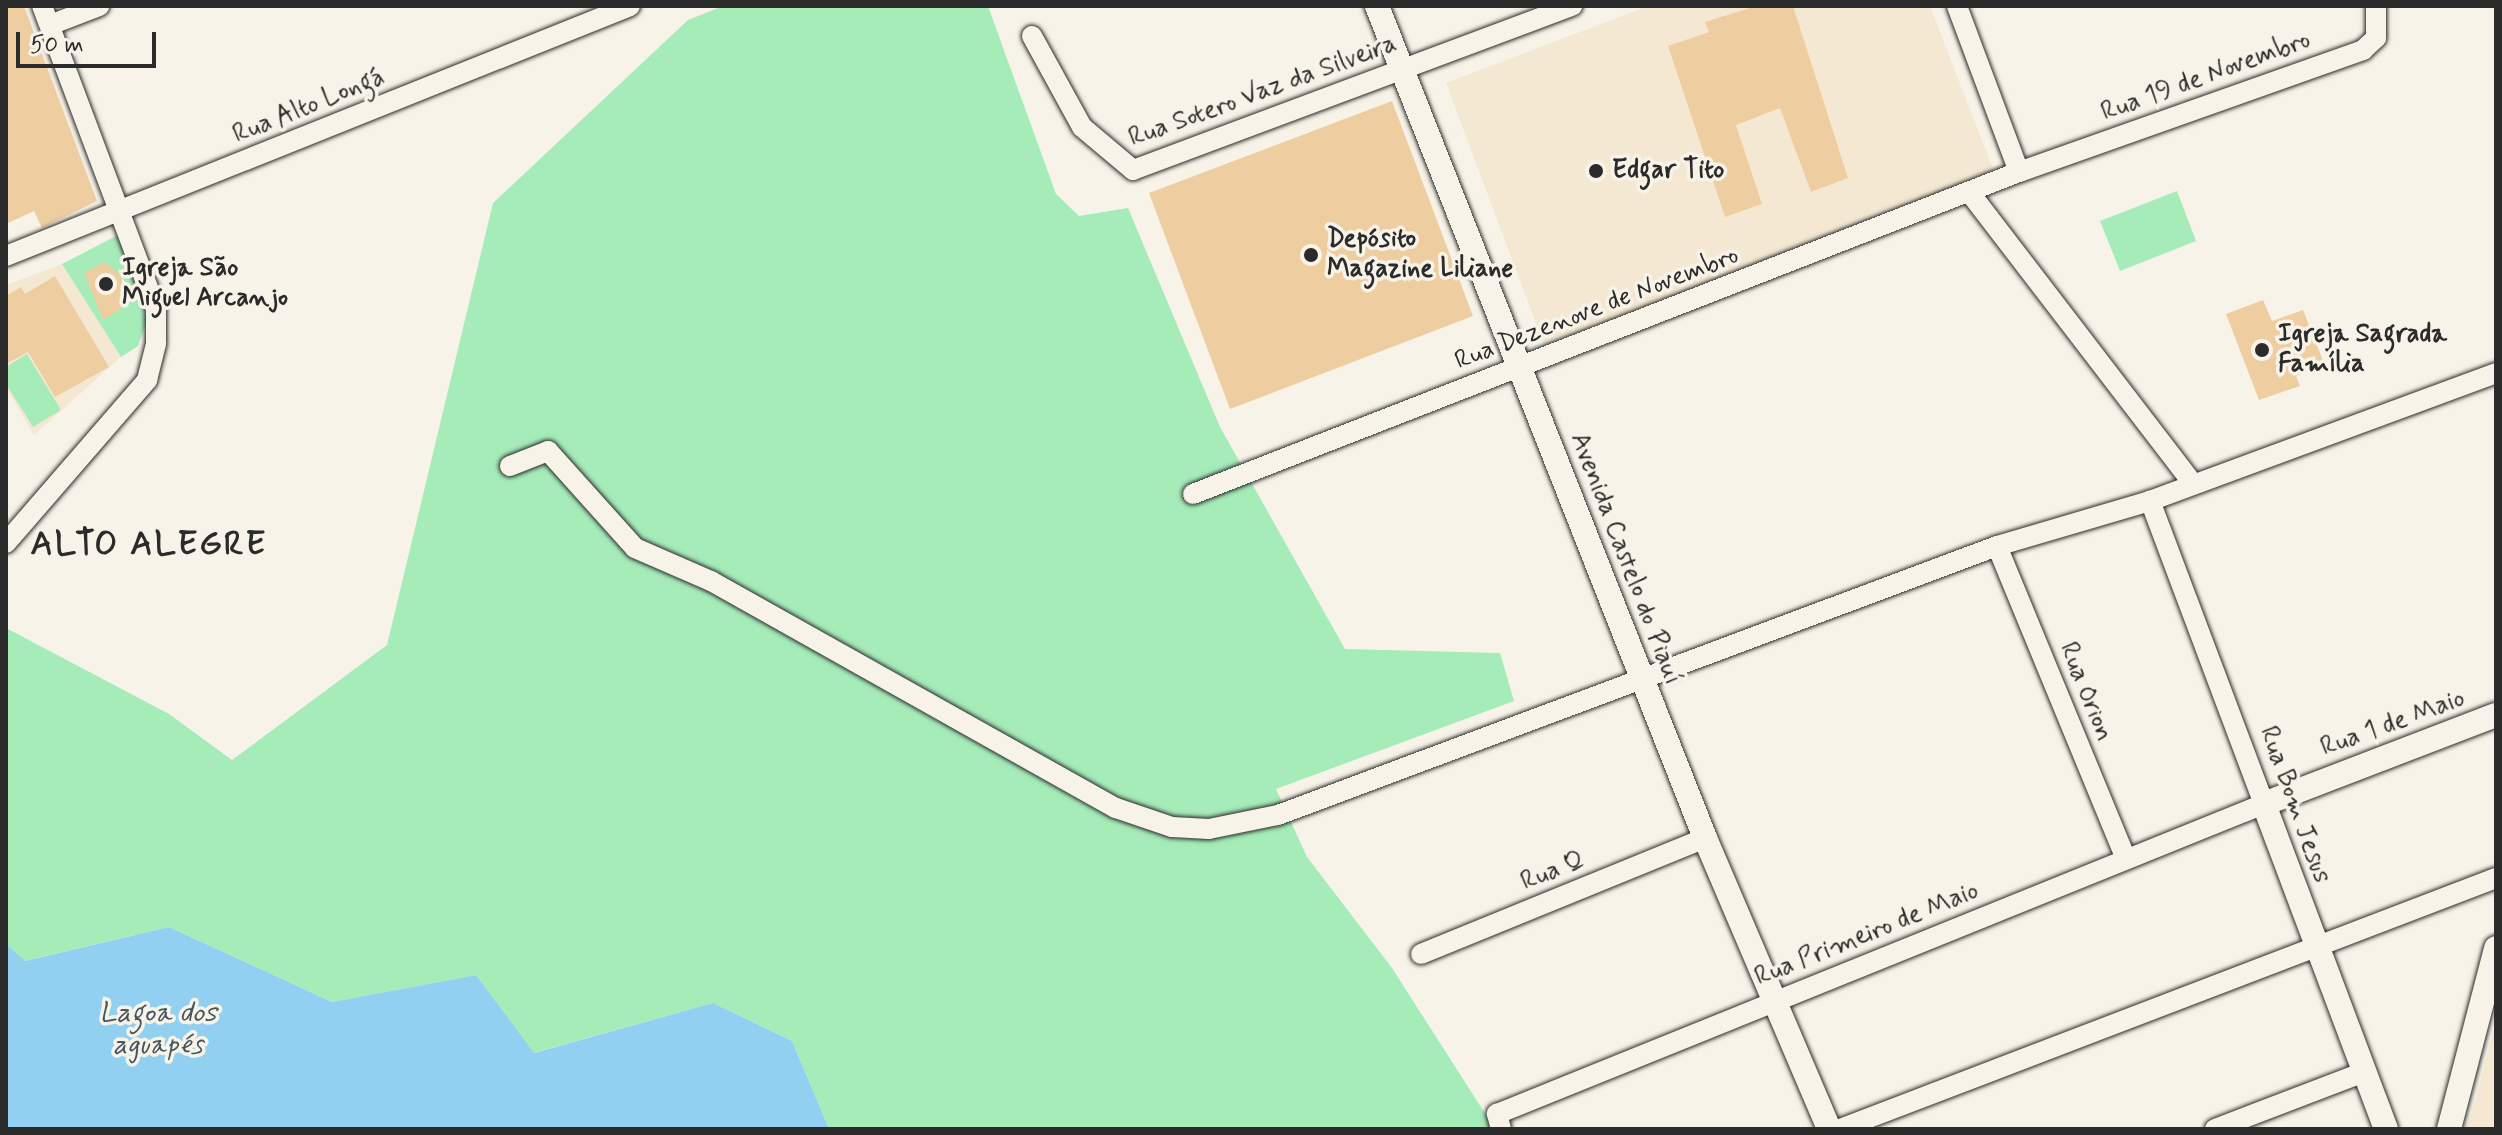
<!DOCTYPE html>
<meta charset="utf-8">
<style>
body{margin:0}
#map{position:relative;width:2502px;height:1135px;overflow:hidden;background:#f7f3e8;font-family:Mynerve,sans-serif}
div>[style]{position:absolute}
.built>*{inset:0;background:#f4e8d2}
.green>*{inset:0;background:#a5ecb9}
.water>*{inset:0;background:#92d0f2}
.building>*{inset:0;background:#eecea0}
.roads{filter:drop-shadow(0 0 2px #2b2b2b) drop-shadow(0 0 2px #2b2b2b)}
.minor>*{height:20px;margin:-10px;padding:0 10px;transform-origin:10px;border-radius:10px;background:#f7f3e8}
.major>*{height:24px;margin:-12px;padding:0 12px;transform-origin:12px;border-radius:12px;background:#f7f3e8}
.dots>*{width:22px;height:22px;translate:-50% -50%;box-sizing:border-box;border:4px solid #f7f3e8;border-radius:50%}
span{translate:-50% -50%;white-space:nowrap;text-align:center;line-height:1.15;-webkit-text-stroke:7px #f7f3e8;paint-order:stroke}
.street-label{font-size:26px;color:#2b2b2b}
.poi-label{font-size:26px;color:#2b2b2b;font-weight:700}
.left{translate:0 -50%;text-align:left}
.water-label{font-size:28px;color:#45545d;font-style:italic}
.district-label{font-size:34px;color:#2b2b2b;font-weight:700;letter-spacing:2px}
.frame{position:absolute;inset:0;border:8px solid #2b2b2b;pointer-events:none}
.scale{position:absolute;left:16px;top:32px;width:140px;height:36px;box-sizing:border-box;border:4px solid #2b2b2b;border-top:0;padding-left:10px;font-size:24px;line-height:28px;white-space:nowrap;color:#2b2b2b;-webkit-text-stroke:6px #f7f3e8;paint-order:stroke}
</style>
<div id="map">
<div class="built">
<div style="clip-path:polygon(1648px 6px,1930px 6px,1995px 174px,1544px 345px,1446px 83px)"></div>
<div style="clip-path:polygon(62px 264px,121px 357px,34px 435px,6px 388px,6px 285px)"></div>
<div style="clip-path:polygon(2496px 1021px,2496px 1129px,2466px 1129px,2474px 1107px)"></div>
</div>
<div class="green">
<div style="clip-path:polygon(723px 6px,988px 6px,1056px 194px,1079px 216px,1128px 208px,1220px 427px,1345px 649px,1500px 653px,1514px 701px,1276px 789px,1307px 857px,1392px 968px,1495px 1129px,829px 1129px,792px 1041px,713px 1003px,533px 1053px,476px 975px,332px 1002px,169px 927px,24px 961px,6px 944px,6px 628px,169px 714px,232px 760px,387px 645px,493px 203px,688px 20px)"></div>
<div style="clip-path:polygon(2177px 191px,2196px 241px,2120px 271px,2100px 221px)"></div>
<div style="clip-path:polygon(118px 235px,147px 320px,138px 346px,121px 357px,62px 264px)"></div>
<div style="clip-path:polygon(27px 354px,61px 410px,33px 427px,6px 384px,6px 367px)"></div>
</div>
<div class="water">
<div style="clip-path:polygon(169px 927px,332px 1002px,476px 975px,534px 1053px,713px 1003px,792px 1041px,829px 1129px,6px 1129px,6px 944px,25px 961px)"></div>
</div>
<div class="building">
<div style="clip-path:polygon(6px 6px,24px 6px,97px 201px,42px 228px,34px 211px,6px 224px)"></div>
<div style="clip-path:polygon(1756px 6px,1793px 6px,1848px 178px,1811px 192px,1780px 108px,1736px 125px,1762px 204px,1725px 217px,1668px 46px,1709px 32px,1705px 22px)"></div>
<div style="clip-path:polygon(1392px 101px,1473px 316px,1230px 409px,1149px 193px)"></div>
<div style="clip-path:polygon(105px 262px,120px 275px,130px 303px,103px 320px,84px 273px)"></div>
<div style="clip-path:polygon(55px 276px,109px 367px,55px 397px,28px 352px,6px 364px,6px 296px,21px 287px,25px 294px)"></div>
<div style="clip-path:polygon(2263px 300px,2272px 321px,2303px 310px,2324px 363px,2296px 376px,2300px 386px,2259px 400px,2226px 314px)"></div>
</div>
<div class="roads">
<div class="minor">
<div style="left:1957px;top:6px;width:177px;rotate:69.5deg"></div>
<div style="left:50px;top:25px;width:53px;rotate:-21.2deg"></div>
<div style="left:1032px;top:36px;width:104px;rotate:61.2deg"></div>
<div style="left:1082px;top:127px;width:67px;rotate:40.1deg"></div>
<div style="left:1133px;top:170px;width:469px;rotate:-20.5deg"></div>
<div style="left:1970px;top:193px;width:364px;rotate:52.5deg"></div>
<div style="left:6px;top:256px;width:672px;rotate:-21.83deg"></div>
<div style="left:510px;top:466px;width:41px;rotate:-21.5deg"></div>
<div style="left:548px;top:451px;width:130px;rotate:48.1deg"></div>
<div style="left:635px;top:548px;width:83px;rotate:23.5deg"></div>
<div style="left:711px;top:581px;width:464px;rotate:29.3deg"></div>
<div style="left:1116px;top:808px;width:59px;rotate:18.7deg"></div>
<div style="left:1172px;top:827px;width:37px;rotate:3deg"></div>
<div style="left:1209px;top:829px;width:70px;rotate:-11.5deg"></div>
<div style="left:1278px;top:815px;width:768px;rotate:-20.51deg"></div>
<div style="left:1997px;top:546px;width:159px;rotate:-16.4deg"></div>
<div style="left:2150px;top:501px;width:369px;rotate:-20.3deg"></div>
<div style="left:1193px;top:494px;width:887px;rotate:-21.3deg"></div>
<div style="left:2019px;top:172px;width:365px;rotate:-19.5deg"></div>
<div style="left:2363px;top:50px;width:18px;rotate:-43deg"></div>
<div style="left:2376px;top:38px;width:32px;rotate:-90deg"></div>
<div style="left:6px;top:543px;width:216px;rotate:-49.1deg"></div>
<div style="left:147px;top:380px;width:38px;rotate:-76deg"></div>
<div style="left:156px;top:343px;width:34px;rotate:-90deg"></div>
<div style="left:156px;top:309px;width:324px;rotate:-110.6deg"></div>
<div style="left:1997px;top:546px;width:336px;rotate:67.6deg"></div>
<div style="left:1421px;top:954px;width:307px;rotate:-22.2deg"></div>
<div style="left:1501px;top:1129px;width:16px;rotate:-105deg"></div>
<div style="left:1497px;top:1114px;width:827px;rotate:-22.01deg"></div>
<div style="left:2264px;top:804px;width:324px;rotate:-110.6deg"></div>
<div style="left:1840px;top:1129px;width:702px;rotate:-20.94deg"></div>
<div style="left:2215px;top:1129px;width:160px;rotate:-20.9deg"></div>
</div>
<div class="major">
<div style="left:1377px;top:6px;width:894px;rotate:68.48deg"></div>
<div style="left:1705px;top:838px;width:316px;rotate:66.9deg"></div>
<div style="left:2386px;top:1129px;width:347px;rotate:-110.6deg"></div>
<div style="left:2264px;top:804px;width:248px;rotate:-21deg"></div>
<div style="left:2449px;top:1129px;width:187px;rotate:-75.4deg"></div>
</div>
</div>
<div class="dots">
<div style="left:1596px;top:171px;background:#2b2b2b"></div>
<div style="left:1311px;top:255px;background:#2b2b2b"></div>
<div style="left:106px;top:284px;background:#2b2b2b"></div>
<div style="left:2262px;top:350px;background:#2b2b2b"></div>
</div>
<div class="street-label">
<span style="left:2206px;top:77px;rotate:-20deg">Rua 19 de Novembro</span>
<span style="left:1263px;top:92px;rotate:-20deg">Rua Sotero Vaz da Silveira</span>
<span style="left:309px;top:107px;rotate:-22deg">Rua Alto Longá</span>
<span style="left:1597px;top:309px;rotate:-21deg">Rua Dezenove de Novembro</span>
<span style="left:1625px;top:559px;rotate:69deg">Avenida Castelo do Piauí</span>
<span style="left:2085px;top:692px;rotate:68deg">Rua Orion</span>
<span style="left:2393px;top:724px;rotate:-20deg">Rua 1 de Maio</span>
<span style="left:2294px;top:805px;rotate:70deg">Rua Bom Jesus</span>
<span style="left:1553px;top:872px;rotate:-22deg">Rua Q</span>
<span style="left:1867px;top:935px;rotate:-22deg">Rua Primeiro de Maio</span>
</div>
<div class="poi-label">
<span class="left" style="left:1612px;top:171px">Edgar Tito</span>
<span class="left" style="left:1327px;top:255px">Depósito<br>Magazine Liliane</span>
<span class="left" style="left:122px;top:284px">Igreja São<br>Miguel Arcanjo</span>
<span class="left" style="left:2278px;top:350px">Igreja Sagrada<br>Família</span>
</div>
<div class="water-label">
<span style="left:158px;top:1030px">Lagoa dos<br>aguapés</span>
</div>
<div class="district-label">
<span style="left:149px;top:545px">ALTO ALEGRE</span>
</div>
<div class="frame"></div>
<div class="scale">50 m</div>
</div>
